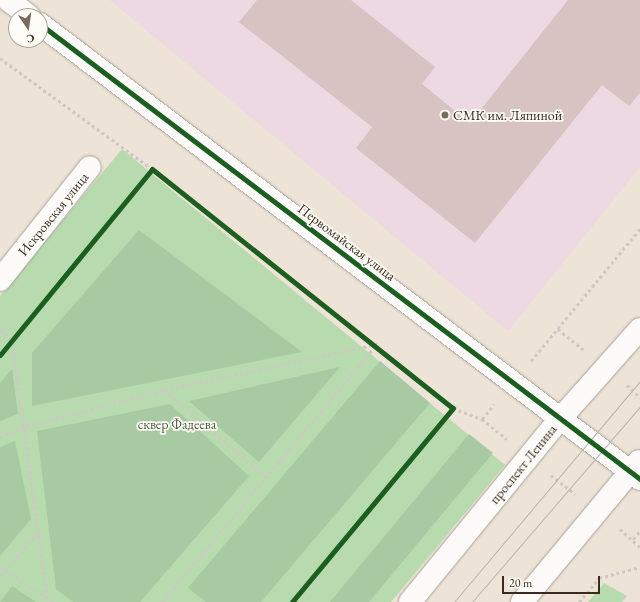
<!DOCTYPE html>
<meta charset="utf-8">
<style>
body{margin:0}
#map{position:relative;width:640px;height:602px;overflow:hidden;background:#ede3d6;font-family:"EB Garamond",serif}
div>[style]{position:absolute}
.built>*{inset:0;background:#ecd9e1}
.green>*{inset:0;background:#b7daae}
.forest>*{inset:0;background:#a8caa3}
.building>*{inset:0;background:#d7c3c2}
.path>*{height:2.5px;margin-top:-1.25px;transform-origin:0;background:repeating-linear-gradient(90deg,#ccc9c5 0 3px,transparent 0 6px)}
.roads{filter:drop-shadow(0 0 1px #a9a198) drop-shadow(0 0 1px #a9a198)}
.street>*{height:22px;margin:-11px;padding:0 11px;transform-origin:11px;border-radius:11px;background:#fcfbf9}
.secondary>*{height:22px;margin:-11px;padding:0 11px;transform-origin:11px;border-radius:11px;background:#fcfbf9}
.tram>*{height:1px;margin:-0.5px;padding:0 0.5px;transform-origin:0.5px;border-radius:0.5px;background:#b7b3b0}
.cycleway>*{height:5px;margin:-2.5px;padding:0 2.5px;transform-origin:2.5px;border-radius:2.5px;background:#1b5e20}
.dots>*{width:11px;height:11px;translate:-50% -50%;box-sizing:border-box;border:2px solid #fdfcf7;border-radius:50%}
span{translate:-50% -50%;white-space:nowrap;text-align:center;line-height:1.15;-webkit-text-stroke:3.5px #fdfcf7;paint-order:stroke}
.poi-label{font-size:14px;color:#3b2a1e}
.left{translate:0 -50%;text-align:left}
.street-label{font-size:14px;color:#3b2a1e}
.park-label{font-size:14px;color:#535d40}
.north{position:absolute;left:8px;top:8px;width:40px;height:40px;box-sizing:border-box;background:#fdfcf7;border:1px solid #afa8a0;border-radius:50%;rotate:167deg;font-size:11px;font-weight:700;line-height:16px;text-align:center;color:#3b2a1e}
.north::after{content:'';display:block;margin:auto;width:14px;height:18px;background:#796b5e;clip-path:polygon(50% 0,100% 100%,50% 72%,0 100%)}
.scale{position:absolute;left:502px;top:576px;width:98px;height:18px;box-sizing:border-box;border:2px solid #3b2a1e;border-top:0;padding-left:5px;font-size:12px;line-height:14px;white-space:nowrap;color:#3b2a1e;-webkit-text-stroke:3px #fdfcf7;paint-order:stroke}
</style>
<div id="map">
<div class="built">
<div style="clip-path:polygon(110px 0,640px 0,640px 167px,508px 331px)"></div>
</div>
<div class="green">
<div style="clip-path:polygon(122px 149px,505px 465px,391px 602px,0 602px,0 296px)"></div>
<div style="clip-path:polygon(604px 583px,627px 596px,622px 602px,588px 602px)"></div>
</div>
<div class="forest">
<div style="clip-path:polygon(139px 230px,302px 352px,32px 406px,32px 353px)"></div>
<div style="clip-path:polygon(380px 361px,430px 403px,261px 602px,206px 602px,188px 588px)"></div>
<div style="clip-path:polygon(340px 367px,259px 462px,189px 401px)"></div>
<div style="clip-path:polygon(12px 369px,18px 414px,0 421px,0 383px)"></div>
<div style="clip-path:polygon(170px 404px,249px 476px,140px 602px,73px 602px,56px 589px,37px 431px)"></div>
<div style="clip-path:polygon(469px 434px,493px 453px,369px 602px,330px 602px)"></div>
<div style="clip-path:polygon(15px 441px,31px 519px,0 556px,0 447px)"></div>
<div style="clip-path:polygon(12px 586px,36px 602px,0 602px)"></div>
</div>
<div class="building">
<div style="clip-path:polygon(257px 0,351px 0,435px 67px,422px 84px,470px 123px,568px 0,640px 0,640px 93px,629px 106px,602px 85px,475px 243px,356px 148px,372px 127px,239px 22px)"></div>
</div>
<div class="path">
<div style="left:0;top:58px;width:188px;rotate:36.1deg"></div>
<div style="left:558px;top:329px;width:33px;rotate:39deg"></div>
<div style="left:0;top:330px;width:16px;rotate:40deg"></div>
<div style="left:12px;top:340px;width:264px;rotate:82.2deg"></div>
<div style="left:531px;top:361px;width:171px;rotate:-50.5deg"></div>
<div style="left:627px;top:385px;width:18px;rotate:43deg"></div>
<div style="left:164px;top:390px;width:135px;rotate:40.2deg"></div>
<div style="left:453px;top:408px;width:31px;rotate:21deg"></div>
<div style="left:482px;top:419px;width:19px;rotate:-51deg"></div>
<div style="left:482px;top:419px;width:32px;rotate:39deg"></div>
<div style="left:0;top:437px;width:28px;rotate:-23deg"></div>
<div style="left:26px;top:426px;width:143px;rotate:-14.6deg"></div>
<div style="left:164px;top:390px;width:218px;rotate:-12.2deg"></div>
<div style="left:551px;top:475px;width:31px;rotate:38deg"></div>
<div style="left:620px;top:529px;width:27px;rotate:42deg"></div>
<div style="left:633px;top:539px;width:11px;rotate:-49deg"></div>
<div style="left:0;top:567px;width:64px;rotate:32.9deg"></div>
<div style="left:0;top:575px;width:57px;rotate:-47.9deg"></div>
<div style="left:162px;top:602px;width:334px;rotate:-50.2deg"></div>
<div style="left:579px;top:602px;width:31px;rotate:-50deg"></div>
<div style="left:599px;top:578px;width:42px;rotate:-15deg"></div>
</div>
<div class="roads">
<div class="street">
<div style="left:0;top:280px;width:144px;rotate:-51.5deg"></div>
</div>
<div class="secondary">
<div style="left:8px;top:0;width:26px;rotate:37deg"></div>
<div style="left:40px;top:24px;width:753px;rotate:37.17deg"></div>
<div style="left:410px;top:602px;width:237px;rotate:-50.7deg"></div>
<div style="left:560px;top:419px;width:120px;rotate:-48.4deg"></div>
<div style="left:522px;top:602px;width:183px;rotate:-50.3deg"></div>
</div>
</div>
<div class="tram">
<div style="left:454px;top:602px;width:289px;rotate:-49.9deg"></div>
<div style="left:472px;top:602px;width:257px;rotate:-49.3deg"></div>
</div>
<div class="cycleway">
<div style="left:40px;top:24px;width:753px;rotate:37.17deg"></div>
<div style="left:0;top:355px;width:240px;rotate:-50.7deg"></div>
<div style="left:152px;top:169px;width:384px;rotate:38.5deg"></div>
<div style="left:453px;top:408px;width:252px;rotate:129.7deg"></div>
</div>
<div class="dots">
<div style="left:445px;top:115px;background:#796b5e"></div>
</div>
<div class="poi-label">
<span class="left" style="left:453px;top:115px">СМК им. Ляпиной</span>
</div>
<div class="street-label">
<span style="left:53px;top:214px;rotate:-51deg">Искровская улица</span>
<span style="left:347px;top:242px;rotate:37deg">Первомайская улица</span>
<span style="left:523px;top:464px;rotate:-51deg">проспект Ленина</span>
</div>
<div class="park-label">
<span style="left:177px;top:424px">сквер Фадеева</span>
</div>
<div class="north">С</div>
<div class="scale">20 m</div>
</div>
